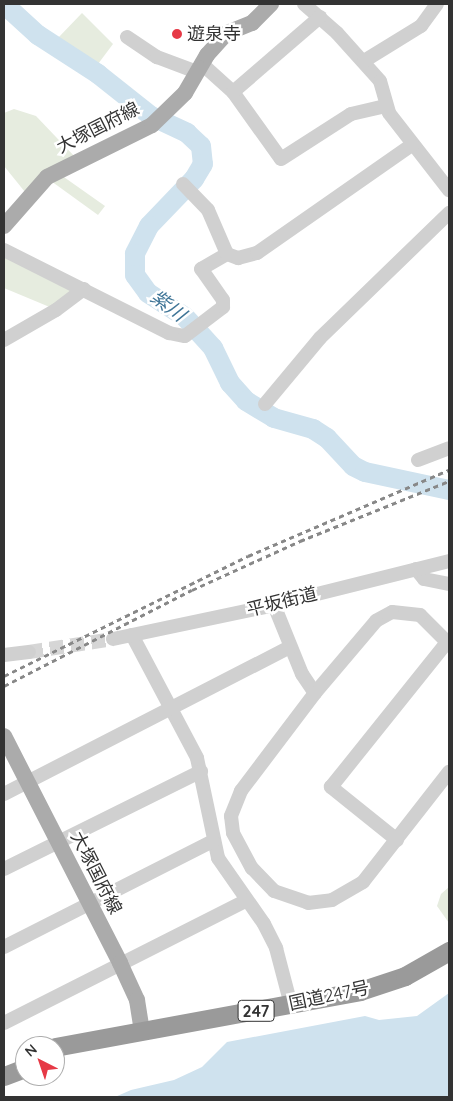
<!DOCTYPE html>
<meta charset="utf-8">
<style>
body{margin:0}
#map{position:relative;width:453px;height:1101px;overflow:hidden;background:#fff;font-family:Quicksand,"Noto Sans JP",sans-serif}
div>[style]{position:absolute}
.green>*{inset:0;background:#e6ecdf}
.water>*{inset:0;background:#cfe2ee}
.river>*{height:20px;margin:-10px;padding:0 10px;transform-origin:10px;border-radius:10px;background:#cfe2ee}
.minor-tunnel>*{height:14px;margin-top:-7px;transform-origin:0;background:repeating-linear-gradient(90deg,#d6d6d6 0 14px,transparent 0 21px)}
.minor>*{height:14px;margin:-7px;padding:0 7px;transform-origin:7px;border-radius:7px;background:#d0d0d0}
.major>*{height:16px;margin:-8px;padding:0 8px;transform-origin:8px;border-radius:8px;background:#ababab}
.highway>*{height:19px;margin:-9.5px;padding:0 9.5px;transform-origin:9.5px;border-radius:9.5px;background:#9a9a9a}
.rail>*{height:3px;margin-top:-1.5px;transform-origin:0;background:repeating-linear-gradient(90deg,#888 0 5px,transparent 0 9px)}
.dots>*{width:14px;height:14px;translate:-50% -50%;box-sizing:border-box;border:2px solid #fff;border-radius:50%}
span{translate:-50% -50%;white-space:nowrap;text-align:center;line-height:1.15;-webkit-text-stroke:5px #fff;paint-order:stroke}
.shield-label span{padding:1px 4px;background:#fff;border:1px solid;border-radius:4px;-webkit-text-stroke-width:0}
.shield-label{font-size:16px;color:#333;font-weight:700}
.poi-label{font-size:18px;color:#333}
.left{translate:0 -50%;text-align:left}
.street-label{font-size:18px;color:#333}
.water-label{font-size:19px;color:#3f7597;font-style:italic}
.frame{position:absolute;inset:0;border:5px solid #333;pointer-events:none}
.north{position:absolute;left:15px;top:1036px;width:50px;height:50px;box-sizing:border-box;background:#fff;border:1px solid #adadad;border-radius:50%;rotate:319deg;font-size:14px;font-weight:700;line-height:20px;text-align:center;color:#333}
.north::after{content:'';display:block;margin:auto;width:18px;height:22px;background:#e63946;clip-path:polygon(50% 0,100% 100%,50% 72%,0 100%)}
</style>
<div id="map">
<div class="green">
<div style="clip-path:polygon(82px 13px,113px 44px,98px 64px,57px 39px)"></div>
<div style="clip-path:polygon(14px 109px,36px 116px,76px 158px,25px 192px,4px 166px,4px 113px)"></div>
<div style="clip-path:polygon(61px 175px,105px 206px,98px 215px,51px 181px)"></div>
<div style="clip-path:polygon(4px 252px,77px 288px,52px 308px,4px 288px)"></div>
<div style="clip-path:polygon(449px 887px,449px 923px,437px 906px,441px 894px)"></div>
</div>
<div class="water">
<div style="clip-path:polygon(449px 993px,449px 1097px,115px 1097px,131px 1090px,174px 1080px,202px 1067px,227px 1042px,365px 1016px,379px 1020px,417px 1016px)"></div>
</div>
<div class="river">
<div style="left:4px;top:4px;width:46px;rotate:42.4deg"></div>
<div style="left:38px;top:35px;width:72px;rotate:33deg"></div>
<div style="left:98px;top:74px;width:68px;rotate:38.4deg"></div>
<div style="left:151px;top:116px;width:40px;rotate:25deg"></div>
<div style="left:187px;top:133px;width:19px;rotate:43deg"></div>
<div style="left:201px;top:146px;width:18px;rotate:84deg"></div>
<div style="left:203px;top:164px;width:17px;rotate:121deg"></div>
<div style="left:194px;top:179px;width:65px;rotate:133.8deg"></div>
<div style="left:149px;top:226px;width:31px;rotate:117deg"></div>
<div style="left:135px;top:254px;width:21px;rotate:90deg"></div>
<div style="left:135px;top:275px;width:22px;rotate:54deg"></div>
<div style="left:148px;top:293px;width:44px;rotate:33deg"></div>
<div style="left:185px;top:317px;width:42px;rotate:47.9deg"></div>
<div style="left:213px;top:348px;width:39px;rotate:64deg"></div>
<div style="left:230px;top:383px;width:24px;rotate:48deg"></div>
<div style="left:246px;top:401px;width:33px;rotate:31deg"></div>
<div style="left:274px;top:418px;width:41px;rotate:15.8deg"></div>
<div style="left:313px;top:429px;width:17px;rotate:33deg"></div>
<div style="left:327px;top:438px;width:38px;rotate:47deg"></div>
<div style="left:353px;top:466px;width:13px;rotate:27deg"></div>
<div style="left:365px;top:472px;width:86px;rotate:12.1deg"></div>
</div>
<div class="minor-tunnel">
<div style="left:29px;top:652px;width:85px;rotate:-8.8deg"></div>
</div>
<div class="minor">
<div style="left:304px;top:4px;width:44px;rotate:41.3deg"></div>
<div style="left:337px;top:33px;width:64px;rotate:48.1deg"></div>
<div style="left:380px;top:81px;width:33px;rotate:74deg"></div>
<div style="left:389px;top:113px;width:98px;rotate:52.1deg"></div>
<div style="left:127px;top:37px;width:36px;rotate:34deg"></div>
<div style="left:157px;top:57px;width:43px;rotate:20.6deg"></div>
<div style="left:364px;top:61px;width:67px;rotate:-31.6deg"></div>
<div style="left:421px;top:26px;width:27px;rotate:-54deg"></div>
<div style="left:202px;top:64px;width:42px;rotate:42.1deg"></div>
<div style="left:233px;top:92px;width:82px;rotate:54.4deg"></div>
<div style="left:281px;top:159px;width:83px;rotate:-32.7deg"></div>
<div style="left:351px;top:114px;width:36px;rotate:-13deg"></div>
<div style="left:233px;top:92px;width:115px;rotate:-40.8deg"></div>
<div style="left:183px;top:184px;width:36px;rotate:46deg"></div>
<div style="left:208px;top:210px;width:48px;rotate:66.6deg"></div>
<div style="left:4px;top:250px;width:185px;rotate:26.7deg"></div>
<div style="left:169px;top:333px;width:16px;rotate:11deg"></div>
<div style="left:185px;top:336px;width:48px;rotate:-37.3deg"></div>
<div style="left:223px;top:307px;width:7px;rotate:-90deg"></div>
<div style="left:223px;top:300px;width:38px;rotate:-125deg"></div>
<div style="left:201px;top:269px;width:30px;rotate:-30deg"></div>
<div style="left:227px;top:254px;width:12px;rotate:20deg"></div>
<div style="left:238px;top:258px;width:20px;rotate:-15deg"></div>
<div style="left:257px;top:253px;width:189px;rotate:-34.9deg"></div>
<div style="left:4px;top:340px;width:60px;rotate:-30deg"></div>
<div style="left:56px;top:310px;width:35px;rotate:-37deg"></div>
<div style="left:265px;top:404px;width:86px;rotate:-50.2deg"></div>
<div style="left:320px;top:338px;width:180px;rotate:-44.1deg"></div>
<div style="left:418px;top:460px;width:33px;rotate:-21deg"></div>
<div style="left:416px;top:569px;width:13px;rotate:51deg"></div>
<div style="left:424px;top:579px;width:25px;rotate:11deg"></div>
<div style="left:274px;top:605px;width:74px;rotate:67.9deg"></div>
<div style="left:302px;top:674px;width:23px;rotate:56deg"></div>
<div style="left:132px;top:635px;width:139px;rotate:62.1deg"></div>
<div style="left:197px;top:758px;width:102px;rotate:78.1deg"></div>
<div style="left:218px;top:858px;width:80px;rotate:55.1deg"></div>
<div style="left:264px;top:924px;width:27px;rotate:63deg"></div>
<div style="left:276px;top:948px;width:59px;rotate:75.3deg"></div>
<div style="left:113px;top:639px;width:155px;rotate:-11.9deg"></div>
<div style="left:265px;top:607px;width:190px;rotate:-14deg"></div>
<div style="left:449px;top:644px;width:41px;rotate:-135deg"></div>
<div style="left:420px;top:615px;width:28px;rotate:-174deg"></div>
<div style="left:392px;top:612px;width:18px;rotate:151deg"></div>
<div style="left:376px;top:621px;width:94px;rotate:130.3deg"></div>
<div style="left:315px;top:693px;width:123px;rotate:127.1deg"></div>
<div style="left:241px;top:791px;width:27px;rotate:112deg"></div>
<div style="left:231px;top:816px;width:17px;rotate:83deg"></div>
<div style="left:233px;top:833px;width:40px;rotate:62deg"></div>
<div style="left:252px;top:868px;width:32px;rotate:46deg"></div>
<div style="left:274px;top:891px;width:36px;rotate:19deg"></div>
<div style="left:308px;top:903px;width:24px;rotate:-7deg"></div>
<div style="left:332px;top:900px;width:36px;rotate:-30deg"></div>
<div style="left:363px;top:882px;width:140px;rotate:-52deg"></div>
<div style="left:4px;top:655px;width:25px;rotate:-7deg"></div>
<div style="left:4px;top:794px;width:322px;rotate:-27.2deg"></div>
<div style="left:397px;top:840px;width:85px;rotate:-141.2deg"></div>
<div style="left:331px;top:787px;width:186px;rotate:-51.3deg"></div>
<div style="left:4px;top:869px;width:220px;rotate:-26.4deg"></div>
<div style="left:4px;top:947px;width:234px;rotate:-26.9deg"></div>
<div style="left:4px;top:1023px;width:272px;rotate:-26.8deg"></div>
</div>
<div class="major">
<div style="left:4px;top:226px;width:65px;rotate:-48.7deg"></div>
<div style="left:47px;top:177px;width:117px;rotate:-26.3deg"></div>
<div style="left:152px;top:125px;width:46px;rotate:-44.1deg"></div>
<div style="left:185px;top:93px;width:44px;rotate:-59.9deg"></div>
<div style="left:207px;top:55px;width:30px;rotate:-48deg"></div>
<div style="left:227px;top:33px;width:27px;rotate:-22deg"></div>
<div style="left:252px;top:23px;width:27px;rotate:-45deg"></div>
<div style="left:4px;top:736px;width:255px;rotate:62.9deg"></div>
<div style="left:120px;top:963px;width:41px;rotate:65.3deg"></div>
<div style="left:137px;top:1000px;width:31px;rotate:81deg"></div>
</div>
<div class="highway">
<div style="left:55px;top:1047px;width:310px;rotate:-10.4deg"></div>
<div style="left:360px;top:991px;width:47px;rotate:-18.4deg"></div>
<div style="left:405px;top:976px;width:51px;rotate:-29.6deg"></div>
<div style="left:4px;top:1076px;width:22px;rotate:-21deg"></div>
</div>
<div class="rail">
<div style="left:4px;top:676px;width:272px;rotate:-26.2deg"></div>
<div style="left:248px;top:556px;width:219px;rotate:-23.2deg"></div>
<div style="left:4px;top:686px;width:211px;rotate:-27.1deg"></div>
<div style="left:192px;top:590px;width:119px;rotate:-24.4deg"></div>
<div style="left:300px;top:541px;width:161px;rotate:-21.9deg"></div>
</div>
<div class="dots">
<div style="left:177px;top:34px;background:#e63946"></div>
</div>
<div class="shield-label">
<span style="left:256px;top:1011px">247</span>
</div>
<div class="poi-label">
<span class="left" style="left:187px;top:34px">遊泉寺</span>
</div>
<div class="street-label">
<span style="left:98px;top:128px;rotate:-27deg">大塚国府線</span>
<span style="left:282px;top:602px;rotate:-14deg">平坂街道</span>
<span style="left:96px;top:873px;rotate:63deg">大塚国府線</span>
<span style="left:329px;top:996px;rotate:-12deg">国道247号</span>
</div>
<div class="water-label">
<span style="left:168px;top:306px;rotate:37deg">紫川</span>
</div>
<div class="frame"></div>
<div class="north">N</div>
</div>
